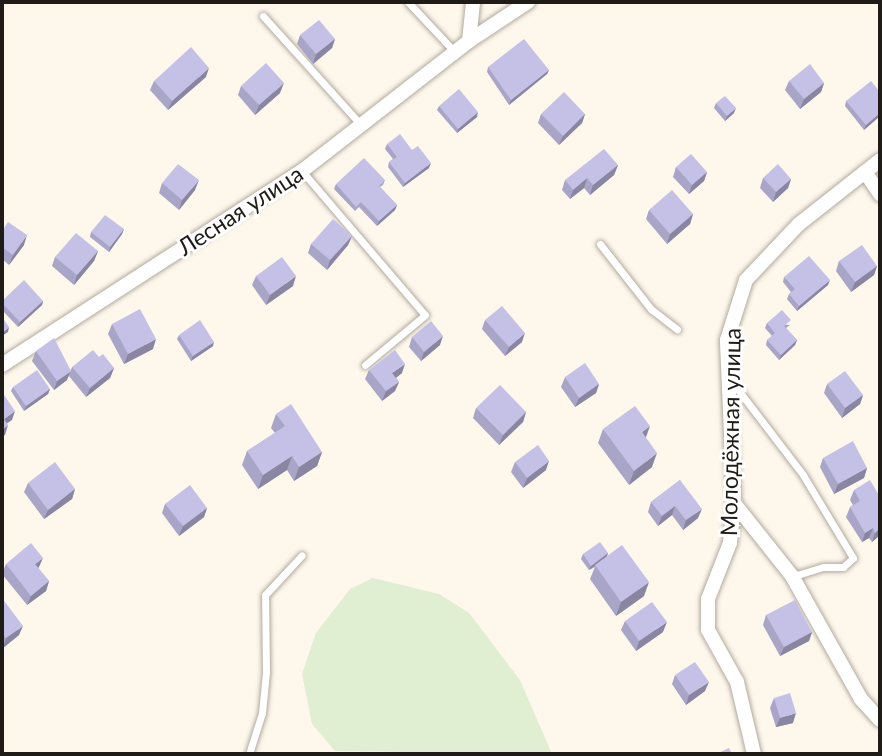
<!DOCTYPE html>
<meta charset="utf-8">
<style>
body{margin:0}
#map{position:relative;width:882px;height:756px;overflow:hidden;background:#fef7ec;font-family:Lato,sans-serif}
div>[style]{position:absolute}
.green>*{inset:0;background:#e0eed2}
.roads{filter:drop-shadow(0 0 2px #b2aa9e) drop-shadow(0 0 2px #b2aa9e)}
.service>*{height:7px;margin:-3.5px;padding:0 3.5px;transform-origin:3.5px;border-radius:3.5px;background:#fff}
.minor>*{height:14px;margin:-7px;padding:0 7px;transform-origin:7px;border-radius:7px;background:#fff}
.wall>*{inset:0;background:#a9a5c6}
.shaded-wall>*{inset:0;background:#8a86a1}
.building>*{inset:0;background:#c5c0e6}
span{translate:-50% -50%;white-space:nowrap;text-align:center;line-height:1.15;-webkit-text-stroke:6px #fff;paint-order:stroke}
.street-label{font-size:23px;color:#1f1b17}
.frame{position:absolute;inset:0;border:4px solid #1f1b17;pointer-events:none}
</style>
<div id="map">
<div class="green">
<div style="clip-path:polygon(373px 578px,439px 594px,469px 613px,520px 680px,552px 754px,335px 751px,312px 724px,302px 674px,316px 633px,350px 589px)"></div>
</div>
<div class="roads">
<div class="service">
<div style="left:408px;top:2px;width:69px;rotate:46.8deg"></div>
<div style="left:263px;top:16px;width:147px;rotate:48deg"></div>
<div style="left:302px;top:171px;width:189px;rotate:49.5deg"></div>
<div style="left:425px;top:315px;width:78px;rotate:140.2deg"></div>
<div style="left:600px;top:244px;width:83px;rotate:51.9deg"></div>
<div style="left:651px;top:309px;width:33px;rotate:38deg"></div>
<div style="left:732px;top:382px;width:117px;rotate:52.6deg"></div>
<div style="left:803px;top:475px;width:97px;rotate:58.9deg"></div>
<div style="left:853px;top:558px;width:13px;rotate:138deg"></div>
<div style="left:843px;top:567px;width:20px;rotate:180deg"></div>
<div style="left:823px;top:567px;width:31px;rotate:163deg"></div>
<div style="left:249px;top:754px;width:43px;rotate:-72.4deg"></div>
<div style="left:262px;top:713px;width:41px;rotate:-84.4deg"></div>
<div style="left:266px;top:672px;width:77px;rotate:-90.7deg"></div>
<div style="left:265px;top:595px;width:54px;rotate:-47.2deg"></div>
</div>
<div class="minor">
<div style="left:469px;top:41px;width:39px;rotate:-84deg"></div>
<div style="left:865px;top:172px;width:27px;rotate:56deg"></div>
<div style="left:2px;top:365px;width:357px;rotate:-32.9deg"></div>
<div style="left:302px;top:171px;width:212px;rotate:-37.9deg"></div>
<div style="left:469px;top:41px;width:71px;rotate:-33.5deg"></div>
<div style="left:734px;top:503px;width:93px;rotate:51.5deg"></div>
<div style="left:792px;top:576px;width:141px;rotate:60.7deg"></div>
<div style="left:861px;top:699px;width:28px;rotate:48deg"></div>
<div style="left:754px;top:754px;width:74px;rotate:-103.3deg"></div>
<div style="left:737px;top:682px;width:60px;rotate:-119.1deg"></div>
<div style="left:708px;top:630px;width:31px;rotate:-90deg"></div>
<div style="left:708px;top:599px;width:60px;rotate:-68.6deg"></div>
<div style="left:730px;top:543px;width:40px;rotate:-84.3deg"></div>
<div style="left:734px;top:503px;width:163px;rotate:-92.5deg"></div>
<div style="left:727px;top:340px;width:63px;rotate:-72.4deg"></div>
<div style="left:746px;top:280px;width:77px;rotate:-46.6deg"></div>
<div style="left:799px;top:224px;width:103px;rotate:-38.3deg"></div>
</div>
</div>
<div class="wall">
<div style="clip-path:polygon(300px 35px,335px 39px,332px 48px,313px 64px,297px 44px)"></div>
<div style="clip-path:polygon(488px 67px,549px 70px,547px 74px,509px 105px,487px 72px)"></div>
<div style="clip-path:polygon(206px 77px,168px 110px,150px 90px,154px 81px)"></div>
<div style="clip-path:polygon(789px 81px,824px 83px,821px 92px,800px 109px,785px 90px)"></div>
<div style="clip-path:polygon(241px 86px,280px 93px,255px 115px,238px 95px)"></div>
<div style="clip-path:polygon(880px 92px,880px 116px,864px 130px,845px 106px,846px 101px)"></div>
<div style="clip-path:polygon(716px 103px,734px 113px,725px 121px,714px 108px)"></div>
<div style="clip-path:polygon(439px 106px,477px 117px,457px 133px,437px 110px)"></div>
<div style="clip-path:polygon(541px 114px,585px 114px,582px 123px,559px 145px,538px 123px)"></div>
<div style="clip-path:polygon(387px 144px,412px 150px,429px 168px,403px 187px,388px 167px,389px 162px,393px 159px,385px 149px)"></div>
<div style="clip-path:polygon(618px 165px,614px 175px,590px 195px,584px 188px,570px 199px,562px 190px,565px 180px)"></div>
<div style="clip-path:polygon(676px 167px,707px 172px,704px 181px,689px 194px,673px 177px)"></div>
<div style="clip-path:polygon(763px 178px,791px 179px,788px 188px,773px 202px,760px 188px)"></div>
<div style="clip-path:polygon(385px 180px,383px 185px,380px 187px,397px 205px,395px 210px,377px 226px,359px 207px,355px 211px,334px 189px,336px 184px)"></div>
<div style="clip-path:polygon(162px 183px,195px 190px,179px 210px,159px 193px)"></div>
<div style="clip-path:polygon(649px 210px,693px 214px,690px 224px,667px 244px,646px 219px)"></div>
<div style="clip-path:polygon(124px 229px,122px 234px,109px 252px,90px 237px,91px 232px)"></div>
<div style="clip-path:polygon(2px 231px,24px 245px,9px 265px,2px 259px)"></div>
<div style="clip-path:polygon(352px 236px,348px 245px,327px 270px,308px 253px,311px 244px)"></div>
<div style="clip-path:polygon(98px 251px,94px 261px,74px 285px,52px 266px,55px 257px)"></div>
<div style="clip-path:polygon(839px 261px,877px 266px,874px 275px,851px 292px,836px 271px)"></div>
<div style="clip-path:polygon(256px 276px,293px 286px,266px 305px,252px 285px)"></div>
<div style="clip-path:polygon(784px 277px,828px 285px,797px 311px,787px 299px,789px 294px,791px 292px,783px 282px)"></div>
<div style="clip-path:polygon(2px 301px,43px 301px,42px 305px,18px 327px,2px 310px)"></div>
<div style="clip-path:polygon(485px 320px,522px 342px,505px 356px,482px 329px)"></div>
<div style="clip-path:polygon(767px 323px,790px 325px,786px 328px,797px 340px,795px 345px,779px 360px,766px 345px,767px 340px,772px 336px,765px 328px)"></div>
<div style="clip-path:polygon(112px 324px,153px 349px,124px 364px,108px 334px)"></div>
<div style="clip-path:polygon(179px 335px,213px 346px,191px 361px,177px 339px)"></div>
<div style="clip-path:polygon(412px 337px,440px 345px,421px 361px,409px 347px)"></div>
<div style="clip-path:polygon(36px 351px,67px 380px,54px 390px,32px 361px)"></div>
<div style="clip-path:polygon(99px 357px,114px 368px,110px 378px,86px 397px,69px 376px,72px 367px)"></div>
<div style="clip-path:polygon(369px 370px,402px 373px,396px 378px,399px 382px,395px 391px,382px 401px,365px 379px)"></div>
<div style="clip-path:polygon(565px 377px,599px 384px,596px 393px,575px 407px,561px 387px)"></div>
<div style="clip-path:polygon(827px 384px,863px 395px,860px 404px,842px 418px,824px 393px)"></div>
<div style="clip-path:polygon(13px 387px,50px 389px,48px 394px,24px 411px,11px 391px)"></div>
<div style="clip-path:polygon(476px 408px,526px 412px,523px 422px,499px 445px,473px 418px)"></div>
<div style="clip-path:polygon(276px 414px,322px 452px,317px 466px,294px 481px,287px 470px,258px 489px,242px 465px,247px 451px,275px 433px,271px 428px)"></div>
<div style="clip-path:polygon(603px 429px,652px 467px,629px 485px,598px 443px)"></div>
<div style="clip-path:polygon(823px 458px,867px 468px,864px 478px,834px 494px,820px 467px)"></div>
<div style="clip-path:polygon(515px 462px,546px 470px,523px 488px,511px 472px)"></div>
<div style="clip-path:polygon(680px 480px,698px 518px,683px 530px,672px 515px,658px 526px,648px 512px,651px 502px)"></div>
<div style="clip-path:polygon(28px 483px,75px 489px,72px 499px,44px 519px,24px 492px)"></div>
<div style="clip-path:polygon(854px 490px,880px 497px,880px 535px,872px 542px,869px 538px,862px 542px,846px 517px,850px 507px,853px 505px,850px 500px)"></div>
<div style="clip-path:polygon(165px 504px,207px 508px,204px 517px,179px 536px,162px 513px)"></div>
<div style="clip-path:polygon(608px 553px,607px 557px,644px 596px,616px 616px,590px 579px,595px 567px,589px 570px,581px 559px,583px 554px)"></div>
<div style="clip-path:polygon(6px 564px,39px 567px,38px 568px,49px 581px,46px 591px,27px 605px,2px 574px)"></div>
<div style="clip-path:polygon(2px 598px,19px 635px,3px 648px,2px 647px)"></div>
<div style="clip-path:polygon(766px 615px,812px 632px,809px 641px,780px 656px,763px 625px)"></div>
<div style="clip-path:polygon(625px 621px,663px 632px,636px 651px,621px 630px)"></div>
<div style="clip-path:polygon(675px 675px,705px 691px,686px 705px,672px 684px)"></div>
<div style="clip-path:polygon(774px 698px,793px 723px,776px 727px,770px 708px)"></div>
</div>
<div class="shaded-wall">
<div style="clip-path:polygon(335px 39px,332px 48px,313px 64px,316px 54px)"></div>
<div style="clip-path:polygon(209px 68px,206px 77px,168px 110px,172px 101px)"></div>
<div style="clip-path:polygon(549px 70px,547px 74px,509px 105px,511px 100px)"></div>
<div style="clip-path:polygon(284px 83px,280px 93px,255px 115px,259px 105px)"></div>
<div style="clip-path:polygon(824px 83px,821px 92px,800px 109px,804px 99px)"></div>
<div style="clip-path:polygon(736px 108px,734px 113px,725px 121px,727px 116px)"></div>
<div style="clip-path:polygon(478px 112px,477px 117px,457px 133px,458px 129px)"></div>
<div style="clip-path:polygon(880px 113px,880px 116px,864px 130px,866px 125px)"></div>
<div style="clip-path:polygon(585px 114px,582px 123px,559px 145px,563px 136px)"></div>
<div style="clip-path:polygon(431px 163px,429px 168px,403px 187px,405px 183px)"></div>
<div style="clip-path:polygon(618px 165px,614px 175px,590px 195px,593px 185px)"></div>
<div style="clip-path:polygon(707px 172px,704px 181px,689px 194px,692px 185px)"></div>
<div style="clip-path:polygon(587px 178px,584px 188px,570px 199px,573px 190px)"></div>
<div style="clip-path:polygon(791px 179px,788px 188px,773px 202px,776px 192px)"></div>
<div style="clip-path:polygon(199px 180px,195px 190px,179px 210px,182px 200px)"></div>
<div style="clip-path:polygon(397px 205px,395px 210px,377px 226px,379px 221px)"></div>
<div style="clip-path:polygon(693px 214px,690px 224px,667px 244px,670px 234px)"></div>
<div style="clip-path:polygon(124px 229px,122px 234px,109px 252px,110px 247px)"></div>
<div style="clip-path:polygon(27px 235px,24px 245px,9px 265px,13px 255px)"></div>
<div style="clip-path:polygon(352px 236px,348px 245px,327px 270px,330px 260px)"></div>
<div style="clip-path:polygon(98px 251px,94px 261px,74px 285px,77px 275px)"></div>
<div style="clip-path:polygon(877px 266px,874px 275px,851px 292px,855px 282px)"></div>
<div style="clip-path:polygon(296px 276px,293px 286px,266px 305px,270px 295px)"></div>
<div style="clip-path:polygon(830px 280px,828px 285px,797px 311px,799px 306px)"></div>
<div style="clip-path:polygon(43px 301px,42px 305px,18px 327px,20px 322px)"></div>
<div style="clip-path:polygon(9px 327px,8px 332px,2px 336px,2px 333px)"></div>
<div style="clip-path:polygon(525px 333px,522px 342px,505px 356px,509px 347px)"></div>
<div style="clip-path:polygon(443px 336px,440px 345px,421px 361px,424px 352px)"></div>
<div style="clip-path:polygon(156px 339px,153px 349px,124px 364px,128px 354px)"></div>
<div style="clip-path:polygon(797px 340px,795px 345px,779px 360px,781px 355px)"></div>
<div style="clip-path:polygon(214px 342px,213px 346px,191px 361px,193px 356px)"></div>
<div style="clip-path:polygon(405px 364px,402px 373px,389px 383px,392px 373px)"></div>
<div style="clip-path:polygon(114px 368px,110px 378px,86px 397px,90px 388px)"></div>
<div style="clip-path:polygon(71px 371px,67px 380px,54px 390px,57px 381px)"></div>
<div style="clip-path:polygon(399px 382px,395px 391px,382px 401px,386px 391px)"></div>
<div style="clip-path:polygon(599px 384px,596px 393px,575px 407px,579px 398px)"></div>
<div style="clip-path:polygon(50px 389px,48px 394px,24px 411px,26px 406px)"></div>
<div style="clip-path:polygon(863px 395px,860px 404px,842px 418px,845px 408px)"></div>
<div style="clip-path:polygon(15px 411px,12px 420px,2px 427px,4px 419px)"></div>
<div style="clip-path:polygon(526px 412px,523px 422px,499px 445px,503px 435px)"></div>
<div style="clip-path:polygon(8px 425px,5px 435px,2px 437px,2px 430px)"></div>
<div style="clip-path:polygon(650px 426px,645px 440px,642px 432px)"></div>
<div style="clip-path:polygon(322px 452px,317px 466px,294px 481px,299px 467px)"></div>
<div style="clip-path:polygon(657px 453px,652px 467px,629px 485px,634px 471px)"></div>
<div style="clip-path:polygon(292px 456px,287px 470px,258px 489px,263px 475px)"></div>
<div style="clip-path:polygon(549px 461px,546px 470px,523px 488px,527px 478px)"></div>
<div style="clip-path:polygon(867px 468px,864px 478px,834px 494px,838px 484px)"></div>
<div style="clip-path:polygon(75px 489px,72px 499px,44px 519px,48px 510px)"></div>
<div style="clip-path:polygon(675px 506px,672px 515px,658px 526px,662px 516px)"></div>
<div style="clip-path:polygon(207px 508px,204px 517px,179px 536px,183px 526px)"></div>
<div style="clip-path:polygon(702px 509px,698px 518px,683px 530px,686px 520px)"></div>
<div style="clip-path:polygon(873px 528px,869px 538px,862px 542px,865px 533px)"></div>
<div style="clip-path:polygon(880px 528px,880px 535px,872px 542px,875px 533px)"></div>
<div style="clip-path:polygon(608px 553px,606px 558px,589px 570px,591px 566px)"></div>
<div style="clip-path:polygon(43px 558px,39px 567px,31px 573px,35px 564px)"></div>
<div style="clip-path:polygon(49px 581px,46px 591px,27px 605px,31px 596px)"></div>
<div style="clip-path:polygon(649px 582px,644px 596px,616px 616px,621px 602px)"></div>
<div style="clip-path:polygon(667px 622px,663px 632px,636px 651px,639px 641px)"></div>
<div style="clip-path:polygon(23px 626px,19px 635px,3px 648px,6px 638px)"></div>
<div style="clip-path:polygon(812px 632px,809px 641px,780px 656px,784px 647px)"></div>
<div style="clip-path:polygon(709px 682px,705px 691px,686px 705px,689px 695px)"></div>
<div style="clip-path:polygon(796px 713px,793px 723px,776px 727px,780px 718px)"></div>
</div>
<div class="building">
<div style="clip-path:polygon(319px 20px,335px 39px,316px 54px,300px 35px)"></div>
<div style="clip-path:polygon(524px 39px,549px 70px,511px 100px,488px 67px)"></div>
<div style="clip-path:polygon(191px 47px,209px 68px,172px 101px,154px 81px)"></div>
<div style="clip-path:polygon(266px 63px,284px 83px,259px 105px,241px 86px)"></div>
<div style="clip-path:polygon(810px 64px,824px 83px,804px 99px,789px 81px)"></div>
<div style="clip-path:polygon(871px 81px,880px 92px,880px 113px,866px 125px,846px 101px)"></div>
<div style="clip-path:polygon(459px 89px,478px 112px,458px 129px,439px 106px)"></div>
<div style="clip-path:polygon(564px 92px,585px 114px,563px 136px,541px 114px)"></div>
<div style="clip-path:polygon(725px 96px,736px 108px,727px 116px,716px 103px)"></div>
<div style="clip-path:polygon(400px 134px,412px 150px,418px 146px,431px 163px,405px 183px,389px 162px,397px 157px,387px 144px)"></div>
<div style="clip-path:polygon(604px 149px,618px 165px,593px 185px,587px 178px,573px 190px,565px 180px)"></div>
<div style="clip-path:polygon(691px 154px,707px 172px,692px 185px,676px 167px)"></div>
<div style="clip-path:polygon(364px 158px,385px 180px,379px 186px,397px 205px,379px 221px,361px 202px,356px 207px,336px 184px)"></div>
<div style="clip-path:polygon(178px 164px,199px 180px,182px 200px,162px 183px)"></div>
<div style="clip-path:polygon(778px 164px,791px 179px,776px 192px,763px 178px)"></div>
<div style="clip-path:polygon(672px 190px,693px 214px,670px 234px,649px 210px)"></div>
<div style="clip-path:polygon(105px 215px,124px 229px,110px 247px,91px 232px)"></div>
<div style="clip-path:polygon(333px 219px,352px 236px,330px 260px,311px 244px)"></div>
<div style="clip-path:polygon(8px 222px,27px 235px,13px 255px,2px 247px,2px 231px)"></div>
<div style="clip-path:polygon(76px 233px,98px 251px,77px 275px,55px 257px)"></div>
<div style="clip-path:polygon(862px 245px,877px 266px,855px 282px,839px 261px)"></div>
<div style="clip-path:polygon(809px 256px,830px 280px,799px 306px,789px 294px,795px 289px,784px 277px)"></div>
<div style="clip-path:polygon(282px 257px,296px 276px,270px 295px,256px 276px)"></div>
<div style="clip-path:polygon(24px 280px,43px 301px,20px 322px,2px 303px,2px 301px)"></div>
<div style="clip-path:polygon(502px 306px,525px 333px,509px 347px,485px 320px)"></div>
<div style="clip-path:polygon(140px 309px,156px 339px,128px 354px,112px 324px)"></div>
<div style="clip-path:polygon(782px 310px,791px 320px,784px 326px,797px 340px,781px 355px,767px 340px,775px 333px,767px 323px)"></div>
<div style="clip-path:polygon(2px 317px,9px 327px,2px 333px)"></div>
<div style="clip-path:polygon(200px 320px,214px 342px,193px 356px,179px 335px)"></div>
<div style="clip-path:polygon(431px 321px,443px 336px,424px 352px,412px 337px)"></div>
<div style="clip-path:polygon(54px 338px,71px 371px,57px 381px,36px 351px)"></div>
<div style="clip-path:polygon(93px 350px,99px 357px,103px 354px,114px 368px,90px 388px,72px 367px)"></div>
<div style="clip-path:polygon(395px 350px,405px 364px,392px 373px,399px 382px,386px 391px,369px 370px)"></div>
<div style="clip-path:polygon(585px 363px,599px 384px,579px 398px,565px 377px)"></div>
<div style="clip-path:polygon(37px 370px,50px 389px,26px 406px,13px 387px)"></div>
<div style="clip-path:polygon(845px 371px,863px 395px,845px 408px,827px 384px)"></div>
<div style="clip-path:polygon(500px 385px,526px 412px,503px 435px,476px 408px)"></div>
<div style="clip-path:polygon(2px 392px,15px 411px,4px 419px,8px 425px,2px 430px)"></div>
<div style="clip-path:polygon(291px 404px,322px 452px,299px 467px,292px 456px,263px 475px,247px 451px,285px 426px,276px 414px)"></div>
<div style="clip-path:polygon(635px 406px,650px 426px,642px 432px,657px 453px,634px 471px,603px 429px)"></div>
<div style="clip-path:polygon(853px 441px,867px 468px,838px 484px,823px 458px)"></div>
<div style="clip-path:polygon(538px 445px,549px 461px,527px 478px,515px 462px)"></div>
<div style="clip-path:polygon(55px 462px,75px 489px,48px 510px,28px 483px)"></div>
<div style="clip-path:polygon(680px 480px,702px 509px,686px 520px,675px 506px,662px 516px,651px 502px)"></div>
<div style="clip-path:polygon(870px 480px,880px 497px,880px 528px,875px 533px,873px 528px,865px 533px,850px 507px,860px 501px,854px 490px)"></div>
<div style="clip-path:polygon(190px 485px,207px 508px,183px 526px,165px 504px)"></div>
<div style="clip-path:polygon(600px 542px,608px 553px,591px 566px,583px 554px)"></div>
<div style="clip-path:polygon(31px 543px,43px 558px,35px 564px,49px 581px,31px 596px,6px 564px)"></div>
<div style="clip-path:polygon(622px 545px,649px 582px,621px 602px,595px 565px)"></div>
<div style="clip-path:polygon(2px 598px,23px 626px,6px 638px,2px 634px)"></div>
<div style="clip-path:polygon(795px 600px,812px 632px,784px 647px,766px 615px)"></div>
<div style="clip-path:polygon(652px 602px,667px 622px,639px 641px,625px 621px)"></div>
<div style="clip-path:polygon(695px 662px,709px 682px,689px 695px,675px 675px)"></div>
<div style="clip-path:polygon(790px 693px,796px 713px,780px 718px,774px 698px)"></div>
<div style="clip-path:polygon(729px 748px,732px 754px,716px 754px)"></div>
</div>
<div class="street-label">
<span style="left:240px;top:210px;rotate:-33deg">Лесная улица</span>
<span style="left:730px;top:432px;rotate:-89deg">Молодёжная улица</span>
</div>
<div class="frame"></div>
</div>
